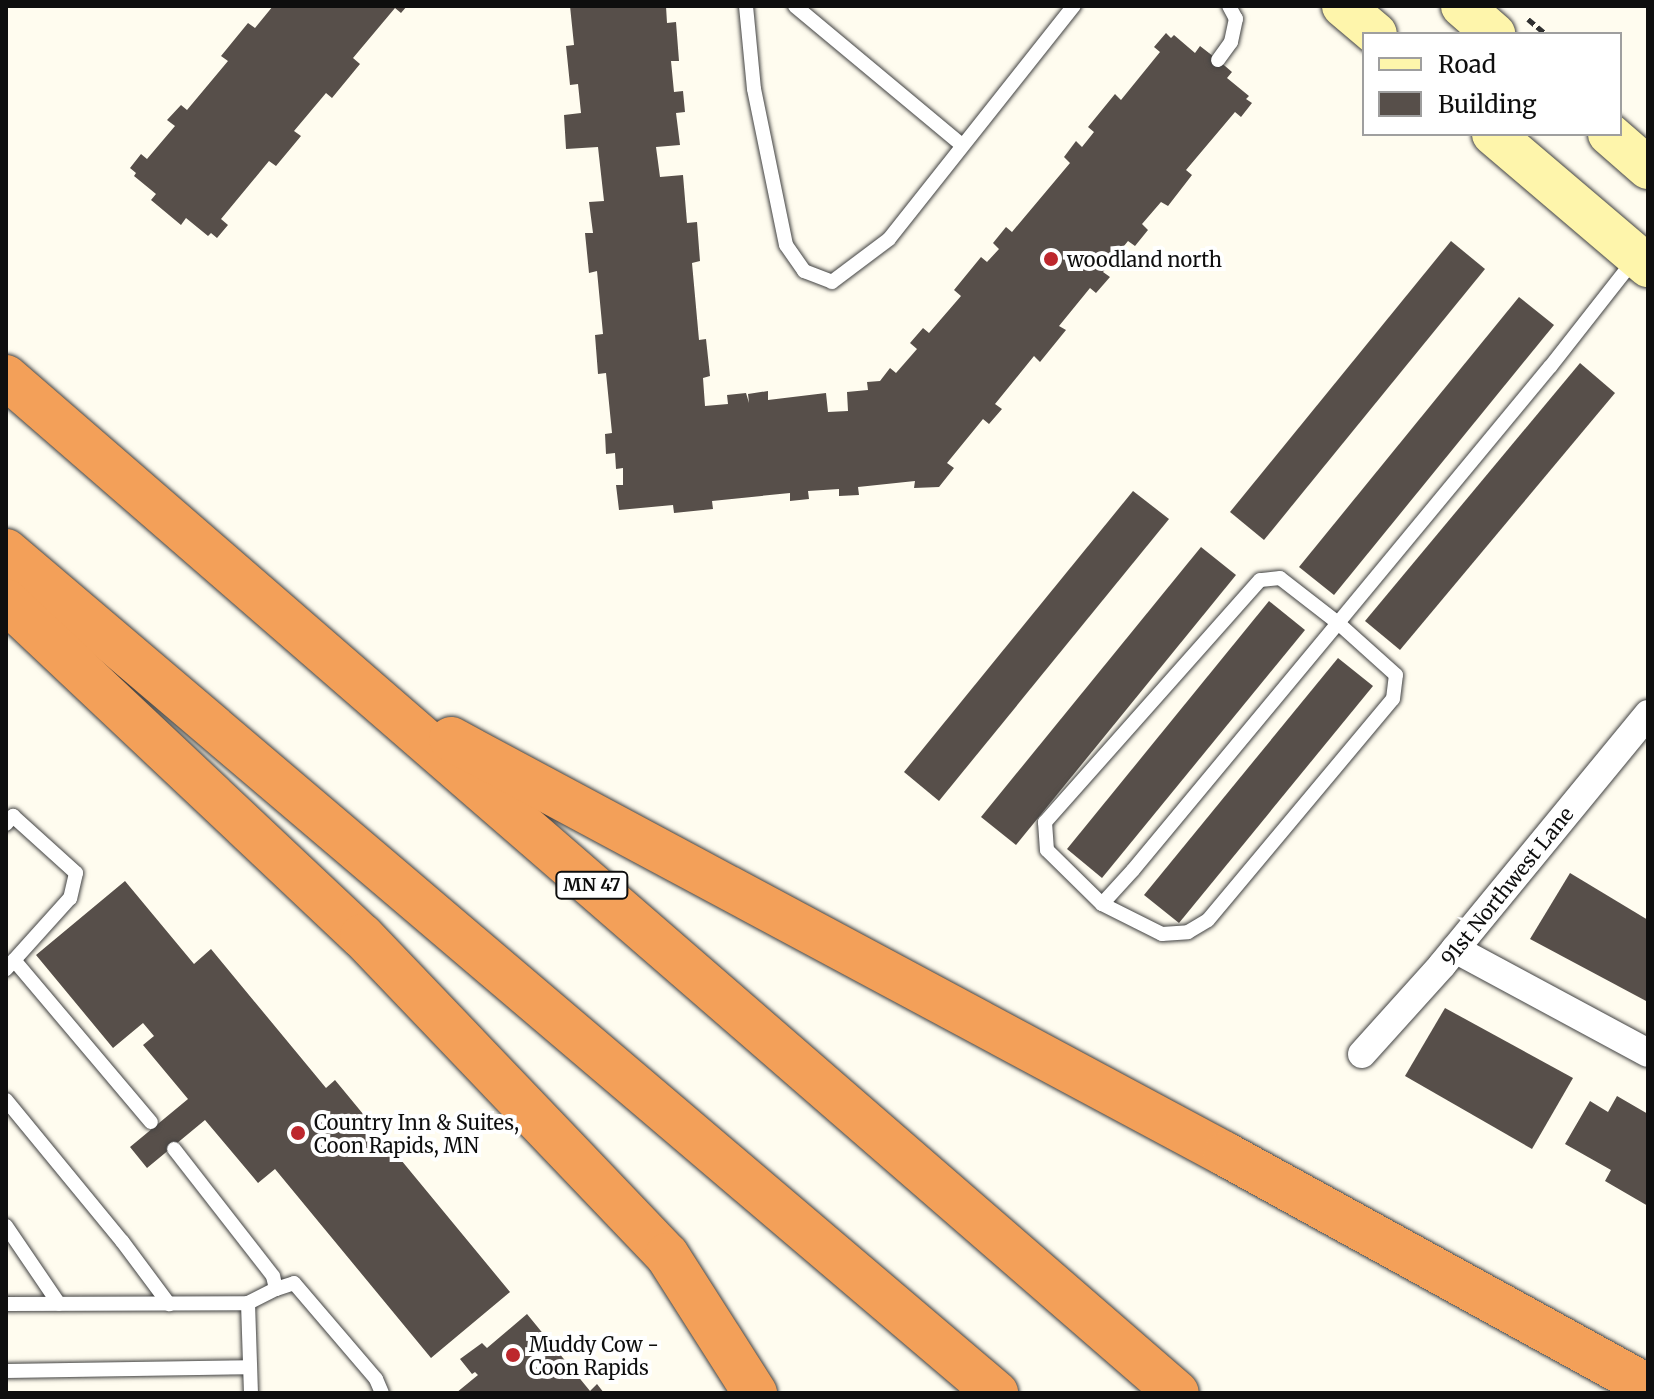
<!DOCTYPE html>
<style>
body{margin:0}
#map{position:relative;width:1654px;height:1399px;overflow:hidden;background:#fffcef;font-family:Merriweather,serif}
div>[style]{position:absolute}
.building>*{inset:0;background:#574f4a}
.path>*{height:5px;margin-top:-2.5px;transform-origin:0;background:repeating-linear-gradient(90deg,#303030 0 8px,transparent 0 12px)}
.roads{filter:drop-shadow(0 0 2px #414141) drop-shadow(0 0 2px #414141)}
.service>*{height:14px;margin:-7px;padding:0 7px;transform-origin:7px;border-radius:7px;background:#fff}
.minor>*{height:28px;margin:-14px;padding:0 14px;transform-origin:14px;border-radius:14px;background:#fff}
.secondary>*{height:42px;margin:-21px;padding:0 21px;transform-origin:21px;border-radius:21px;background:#fef5ab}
.motorway>*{height:44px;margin:-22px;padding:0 22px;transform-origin:22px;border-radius:22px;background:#f3a059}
.dots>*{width:22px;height:22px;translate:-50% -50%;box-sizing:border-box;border:4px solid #fff;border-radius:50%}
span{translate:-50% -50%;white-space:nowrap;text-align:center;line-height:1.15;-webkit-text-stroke:8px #fff;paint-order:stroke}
.shield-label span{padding:2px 6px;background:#fff;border:2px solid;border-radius:6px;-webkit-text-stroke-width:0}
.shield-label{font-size:18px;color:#0e0e0e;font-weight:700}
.poi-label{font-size:20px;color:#0e0e0e}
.left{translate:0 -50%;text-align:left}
.street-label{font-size:20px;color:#0e0e0e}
.frame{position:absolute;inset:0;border:8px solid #0e0e0e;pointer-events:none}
.legend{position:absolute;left:1362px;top:32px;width:260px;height:104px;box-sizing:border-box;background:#fff;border:2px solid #9f9f9f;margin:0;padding:10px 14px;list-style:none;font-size:24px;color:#0e0e0e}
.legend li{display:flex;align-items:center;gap:16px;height:40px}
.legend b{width:40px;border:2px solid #9f9f9f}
</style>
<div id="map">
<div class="building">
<div style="clip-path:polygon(273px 6px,407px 6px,401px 13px,395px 8px,353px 58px,360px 64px,332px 98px,326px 93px,294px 131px,301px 136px,276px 166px,269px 161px,221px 219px,228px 225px,217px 238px,211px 233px,208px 236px,186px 218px,181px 225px,151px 200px,156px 194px,134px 176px,136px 173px,130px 168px,141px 154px,147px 159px,175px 126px,167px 120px,181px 105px,187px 110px,228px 61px,221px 56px,248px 23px,255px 28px)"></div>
<div style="clip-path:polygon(570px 6px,666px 6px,667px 23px,676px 22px,679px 61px,671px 61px,674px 92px,683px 91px,685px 112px,676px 113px,680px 145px,656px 147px,660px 177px,683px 175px,687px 223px,697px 222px,700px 261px,692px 263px,699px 340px,706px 339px,710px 376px,703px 378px,705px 406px,728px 404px,727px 395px,746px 393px,749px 403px,748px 394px,768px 391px,768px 400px,826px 393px,828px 412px,848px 411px,847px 392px,868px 390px,867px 382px,880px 381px,890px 368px,896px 373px,917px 349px,910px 343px,923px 328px,929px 333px,961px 296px,954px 290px,981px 257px,987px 262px,999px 249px,993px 243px,1006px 227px,1012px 232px,1070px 163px,1064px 157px,1076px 141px,1082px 147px,1094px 132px,1088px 127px,1115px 94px,1121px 100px,1160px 52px,1154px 47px,1166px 33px,1171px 38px,1174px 35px,1195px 53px,1200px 46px,1218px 60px,1232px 72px,1227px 78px,1249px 96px,1246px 99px,1252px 103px,1241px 117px,1235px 112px,1186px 170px,1192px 175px,1168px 206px,1161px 202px,1142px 224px,1148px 230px,1135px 246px,1128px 241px,1103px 272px,1110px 277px,1096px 293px,1090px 288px,1059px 326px,1066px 330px,1040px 362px,1034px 356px,995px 404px,1002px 409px,989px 424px,983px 419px,947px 463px,954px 468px,939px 487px,914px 488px,915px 481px,858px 487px,859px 495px,839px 496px,839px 489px,808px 491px,809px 499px,790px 501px,790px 493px,712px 501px,713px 509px,674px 513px,673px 505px,619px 510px,616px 485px,623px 485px,623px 468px,616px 469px,615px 453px,606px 454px,605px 434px,612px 433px,606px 373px,598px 374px,595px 335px,603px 334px,597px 271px,589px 273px,585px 233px,593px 233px,589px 202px,604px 201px,598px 147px,566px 149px,564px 115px,581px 113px,578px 84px,570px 85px,566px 46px,574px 45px)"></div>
<div style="clip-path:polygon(1451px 241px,1485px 269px,1264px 540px,1230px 512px)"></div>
<div style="clip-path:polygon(1519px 297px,1554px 325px,1334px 595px,1299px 567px)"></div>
<div style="clip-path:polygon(1580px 363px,1615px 393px,1400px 650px,1365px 621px)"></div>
<div style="clip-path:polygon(1133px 491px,1169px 519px,939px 801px,904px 772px)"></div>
<div style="clip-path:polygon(1201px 547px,1236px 575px,1016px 845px,981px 817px)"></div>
<div style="clip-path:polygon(1269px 601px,1305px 630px,1102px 878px,1067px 849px)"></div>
<div style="clip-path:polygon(1338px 658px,1373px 686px,1179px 923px,1144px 895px)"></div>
<div style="clip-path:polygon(1570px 873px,1648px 920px,1648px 1002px,1530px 939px)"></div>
<div style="clip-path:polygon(125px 881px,194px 964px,211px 949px,326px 1088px,335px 1080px,510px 1292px,431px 1358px,275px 1169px,258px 1183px,205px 1120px,147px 1168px,130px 1147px,188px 1099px,143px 1045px,154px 1036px,143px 1023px,113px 1048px,36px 955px)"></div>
<div style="clip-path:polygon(1445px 1008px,1573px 1078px,1532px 1149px,1405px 1076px)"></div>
<div style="clip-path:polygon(1617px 1096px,1648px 1114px,1648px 1206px,1605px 1181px,1611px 1170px,1565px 1144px,1590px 1101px,1608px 1112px)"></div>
<div style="clip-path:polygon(527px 1314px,590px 1391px,597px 1384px,604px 1393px,456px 1393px,478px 1375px,475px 1372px,472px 1374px,460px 1359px,482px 1343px,487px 1348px)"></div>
</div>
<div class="path">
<div style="left:1528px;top:19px;width:23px;rotate:40deg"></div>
</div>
<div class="roads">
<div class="service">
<div style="left:746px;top:6px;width:83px;rotate:84.5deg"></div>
<div style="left:754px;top:89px;width:159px;rotate:78.4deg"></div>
<div style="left:786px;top:245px;width:32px;rotate:55deg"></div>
<div style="left:804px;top:271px;width:30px;rotate:21deg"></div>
<div style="left:832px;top:282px;width:71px;rotate:-37deg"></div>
<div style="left:889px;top:239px;width:298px;rotate:-51.6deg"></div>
<div style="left:795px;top:6px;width:217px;rotate:39.8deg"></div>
<div style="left:1218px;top:60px;width:22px;rotate:-54deg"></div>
<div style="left:1231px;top:42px;width:24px;rotate:-78deg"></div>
<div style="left:1236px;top:19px;width:15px;rotate:-118deg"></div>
<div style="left:6px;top:824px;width:11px;rotate:-49deg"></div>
<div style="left:13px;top:816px;width:85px;rotate:42.1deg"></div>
<div style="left:76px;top:873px;width:26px;rotate:103deg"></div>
<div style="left:70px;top:898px;width:96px;rotate:132deg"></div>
<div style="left:1102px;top:904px;width:67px;rotate:26.6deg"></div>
<div style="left:1162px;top:934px;width:26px;rotate:-4deg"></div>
<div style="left:1188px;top:932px;width:23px;rotate:-31deg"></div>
<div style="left:1208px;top:920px;width:288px;rotate:-50.1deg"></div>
<div style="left:1393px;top:699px;width:24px;rotate:-83deg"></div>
<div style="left:1396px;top:675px;width:78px;rotate:-138.1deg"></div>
<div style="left:1338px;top:623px;width:73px;rotate:-142.2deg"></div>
<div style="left:1280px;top:578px;width:20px;rotate:174deg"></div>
<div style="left:1260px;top:580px;width:324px;rotate:131.6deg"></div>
<div style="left:1045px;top:822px;width:28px;rotate:86deg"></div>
<div style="left:1047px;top:850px;width:77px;rotate:44.5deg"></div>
<div style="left:1102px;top:904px;width:46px;rotate:-47.6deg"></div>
<div style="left:1133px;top:870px;width:321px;rotate:-50.3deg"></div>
<div style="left:1338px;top:623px;width:332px;rotate:-50.4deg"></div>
<div style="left:1550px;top:367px;width:136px;rotate:-51.9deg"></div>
<div style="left:14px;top:960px;width:212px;rotate:49.8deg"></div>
<div style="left:6px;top:1100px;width:183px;rotate:50.6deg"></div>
<div style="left:122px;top:1241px;width:79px;rotate:53.3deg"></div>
<div style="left:6px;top:1226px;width:94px;rotate:55.8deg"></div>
<div style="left:276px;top:1289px;width:19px;rotate:-18deg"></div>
<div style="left:294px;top:1283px;width:126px;rotate:49.5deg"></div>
<div style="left:376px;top:1379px;width:15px;rotate:67deg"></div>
<div style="left:248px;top:1303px;width:90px;rotate:88.1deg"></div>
<div style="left:6px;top:1304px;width:242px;rotate:-0.2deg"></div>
<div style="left:248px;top:1303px;width:31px;rotate:-27deg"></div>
<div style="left:276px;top:1289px;width:13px;rotate:-103deg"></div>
<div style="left:273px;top:1276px;width:161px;rotate:-127.9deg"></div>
<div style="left:6px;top:1371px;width:244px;rotate:-0.9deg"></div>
</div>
<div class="minor">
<div style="left:1455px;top:949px;width:219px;rotate:28.3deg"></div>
<div style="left:1362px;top:1054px;width:120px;rotate:-48deg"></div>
<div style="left:1442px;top:965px;width:325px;rotate:-50.6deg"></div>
</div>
<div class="secondary">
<div style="left:1343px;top:6px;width:43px;rotate:40.3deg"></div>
<div style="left:1462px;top:6px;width:43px;rotate:41.2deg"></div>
<div style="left:1493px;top:134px;width:204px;rotate:40.4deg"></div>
<div style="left:1609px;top:134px;width:52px;rotate:41.1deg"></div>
</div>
<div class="motorway">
<div style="left:6px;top:377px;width:1550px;rotate:40.95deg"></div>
<div style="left:6px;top:551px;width:1300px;rotate:40.38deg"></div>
<div style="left:6px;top:601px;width:489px;rotate:43.3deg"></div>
<div style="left:362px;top:936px;width:441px;rotate:46.3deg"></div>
<div style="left:667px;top:1255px;width:164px;rotate:57.5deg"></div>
<div style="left:451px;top:739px;width:878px;rotate:28.2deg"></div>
<div style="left:1225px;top:1154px;width:483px;rotate:28.8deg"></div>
</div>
</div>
<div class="dots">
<div style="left:1051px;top:259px;background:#bd272d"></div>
<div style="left:298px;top:1133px;background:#bd272d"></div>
<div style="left:513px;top:1355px;background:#bd272d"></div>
</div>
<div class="shield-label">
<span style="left:592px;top:885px">MN 47</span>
</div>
<div class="poi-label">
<span class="left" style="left:1067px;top:259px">woodland north</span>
<span class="left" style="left:314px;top:1134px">Country Inn &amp; Suites,<br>Coon Rapids, MN</span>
<span class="left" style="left:529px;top:1356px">Muddy Cow -<br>Coon Rapids</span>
</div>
<div class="street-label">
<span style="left:1507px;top:886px;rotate:-51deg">91st Northwest Lane</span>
</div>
<div class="frame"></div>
<ul class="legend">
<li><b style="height:10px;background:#fef5ab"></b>Road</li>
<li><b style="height:22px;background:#574f4a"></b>Building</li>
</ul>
</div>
